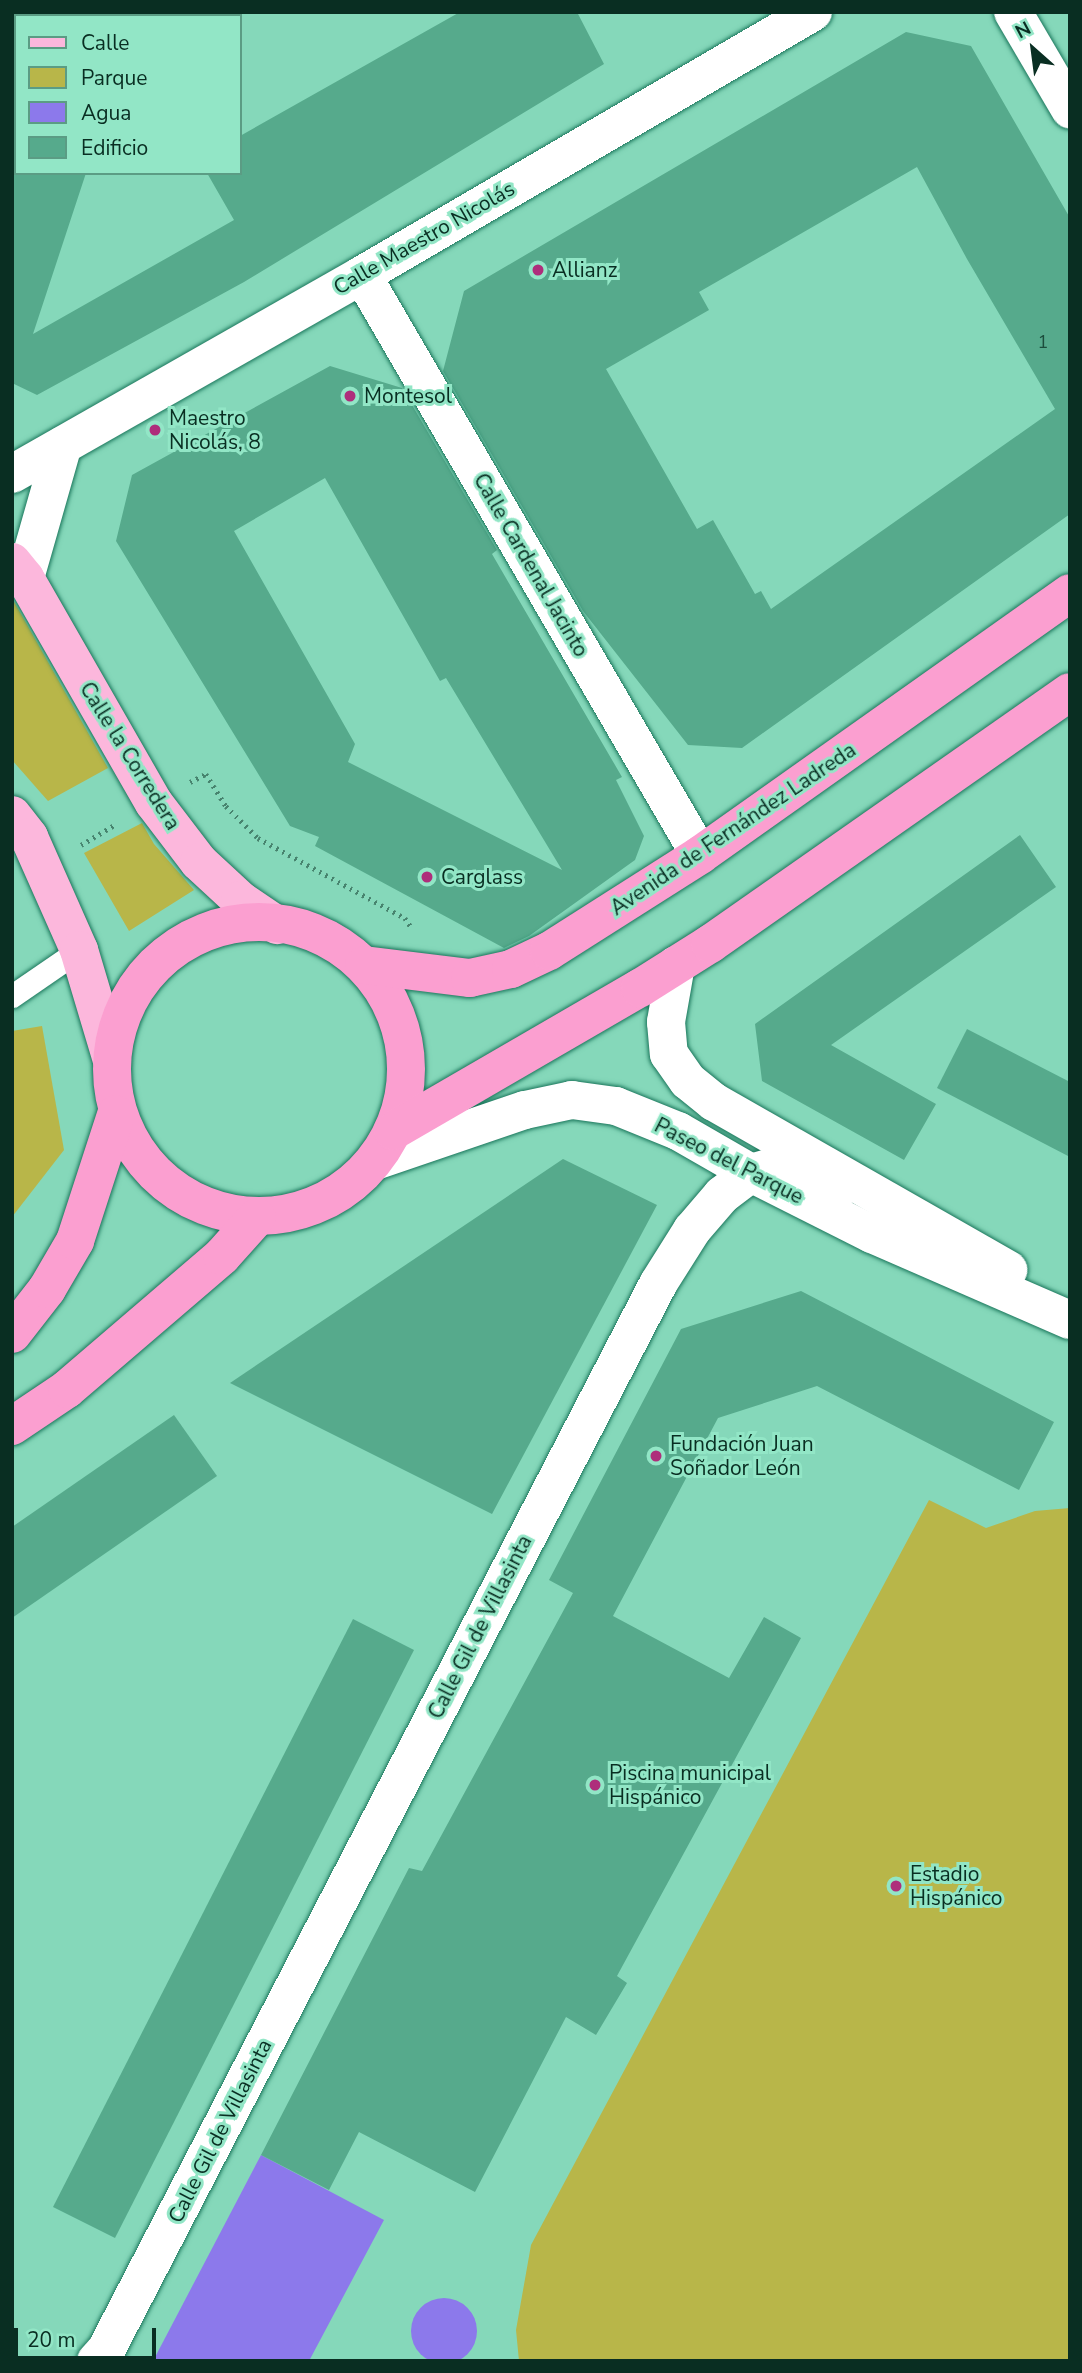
<!DOCTYPE html>
<meta charset="utf-8">
<style>
body{margin:0}
#map{position:relative;width:1082px;height:2373px;overflow:hidden;background:#85d8ba;font-family:"Nunito Sans",sans-serif}
div>[style]{position:absolute}
.green>*{inset:0;background:#b8b649}
.water>*{inset:0;background:#8c79eb}
.round{border-radius:50%}
.building>*{inset:0;background:#56aa8c}
.path>*{height:4.5px;margin-top:-2.25px;transform-origin:0;background:repeating-linear-gradient(90deg,#47836e 0 2px,transparent 0 7px)}
.roads{filter:drop-shadow(0 0 2px #1a765b) drop-shadow(0 0 2px #1a765b)}
.service>*{height:23px;margin:-11.5px;padding:0 11.5px;transform-origin:11.5px;border-radius:11.5px;background:#fff}
.minor>*{height:38px;margin:-19px;padding:0 19px;transform-origin:19px;border-radius:19px;background:#fff}
.tertiary>*{height:38px;margin:-19px;padding:0 19px;transform-origin:19px;border-radius:19px;background:#fff}
.primary>*{height:38px;margin:-19px;padding:0 19px;transform-origin:19px;border-radius:19px;background:#fcb7dc}
.trunk>*{height:38px;margin:-19px;padding:0 19px;transform-origin:19px;border-radius:19px;background:#fb9fd0}
.trunk>.ring{margin:-19px;padding:0;box-sizing:content-box;background:none;border:38px solid #fb9fd0;border-radius:50%}
.dots>*{width:19px;height:19px;translate:-50% -50%;box-sizing:border-box;border:4px solid #92e6c6;border-radius:50%}
span{translate:-50% -50%;white-space:nowrap;text-align:center;line-height:1.15;-webkit-text-stroke:6px #92e6c6;paint-order:stroke}
.number-label{font-size:18px;color:#1c4d3c}
.number-label span{-webkit-text-stroke-width:0}
.street-label{font-size:21px;color:#092e22}
.poi-label{font-size:21px;color:#092e22}
.left{translate:0 -50%;text-align:left}
.frame{position:absolute;inset:0;border:14px solid #092e22;pointer-events:none}
.legend{position:absolute;left:14px;top:14px;width:228px;height:161px;box-sizing:border-box;background:#92e6c6;border:2px solid #5b9c84;margin:0;padding:9px 12px;list-style:none;font-size:21px;color:#092e22}
.legend li{display:flex;align-items:center;gap:14px;height:35px}
.legend b{width:35px;border:2px solid #5b9c84}
.north{position:absolute;left:998px;top:14px;width:70px;height:70px;-webkit-text-stroke:5px #92e6c6;paint-order:stroke;rotate:332deg;font-size:19px;font-weight:700;line-height:28px;text-align:center;color:#092e22}
.north::after{content:'';display:block;margin:auto;width:24px;height:32px;background:#092e22;clip-path:polygon(50% 0,100% 100%,50% 72%,0 100%)}
.scale{position:absolute;left:14px;top:2328px;width:142px;height:32px;box-sizing:border-box;border:4px solid #092e22;border-top:0;padding-left:9px;font-size:21px;line-height:24px;white-space:nowrap;color:#092e22;-webkit-text-stroke:5px #92e6c6;paint-order:stroke}
</style>
<div id="map">
<div class="green">
<i style="clip-path:polygon(12px 598px,108px 768px,48px 801px,12px 760px)"></i>
<i style="clip-path:polygon(142px 823px,154px 844px,194px 890px,129px 931px,84px 853px)"></i>
<i style="clip-path:polygon(42px 1026px,64px 1150px,12px 1217px,12px 1031px)"></i>
<i style="clip-path:polygon(929px 1500px,986px 1528px,1035px 1511px,1070px 1508px,1070px 2361px,519px 2361px,516px 2330px,531px 2245px)"></i>
</div>
<div class="water">
<i style="clip-path:polygon(261px 2155px,384px 2220px,309px 2361px,153px 2361px)"></i>
<i class="round" style="left:411px;top:2298px;width:66px;height:66px"></i>
</div>
<div class="building">
<i style="clip-path:polygon(460px 12px,577px 12px,604px 64px,244px 282px,37px 395px,12px 383px,12px 173px,86px 173px,33px 334px,234px 220px,207px 173px,240px 173px,240px 136px)"></i>
<i style="clip-path:polygon(evenodd,906px 32px,971px 46px,1070px 218px,1070px 514px,742px 748px,688px 745px,583px 611px,443px 371px,464px 291px,906px 32px,917px 167px,967px 259px,1055px 409px,771px 609px,761px 591px,755px 594px,713px 520px,697px 529px,606px 369px,709px 310px,699px 292px,917px 167px)"></i>
<i style="clip-path:polygon(evenodd,330px 366px,402px 388px,497px 550px,492px 554px,622px 777px,616px 780px,644px 836px,635px 860px,529px 936px,504px 948px,315px 846px,319px 837px,290px 826px,116px 541px,132px 475px,330px 366px,325px 478px,440px 681px,446px 678px,562px 870px,348px 762px,355px 744px,234px 531px,325px 478px)"></i>
<i style="clip-path:polygon(1020px 835px,1056px 887px,831px 1045px,936px 1104px,904px 1160px,762px 1081px,755px 1024px)"></i>
<i style="clip-path:polygon(967px 1029px,1070px 1082px,1070px 1157px,937px 1088px)"></i>
<i style="clip-path:polygon(563px 1159px,657px 1205px,492px 1514px,230px 1383px)"></i>
<i style="clip-path:polygon(801px 1291px,1054px 1422px,1019px 1490px,817px 1386px,718px 1418px,613px 1616px,729px 1678px,764px 1617px,801px 1638px,617px 1976px,627px 1983px,596px 2035px,566px 2017px,475px 2192px,359px 2132px,329px 2190px,261px 2155px,409px 1868px,422px 1871px,573px 1593px,549px 1580px,681px 1329px)"></i>
<i style="clip-path:polygon(174px 1415px,217px 1476px,12px 1618px,12px 1527px)"></i>
<i style="clip-path:polygon(353px 1619px,414px 1650px,115px 2238px,53px 2207px)"></i>
</div>
<div class="path">
<i style="left:190px;top:782px;width:18px;rotate:-27deg"></i>
<i style="left:206px;top:774px;width:38px;rotate:58deg"></i>
<i style="left:226px;top:806px;width:45px;rotate:45deg"></i>
<i style="left:258px;top:838px;width:167px;rotate:28.6deg"></i>
<i style="left:405px;top:918px;width:11px;rotate:56deg"></i>
<i style="left:81px;top:845px;width:41px;rotate:-31deg"></i>
</div>
<div class="roads">
<div class="service">
<i style="left:12px;top:996px;width:81px;rotate:-34.5deg"></i>
</div>
<div class="minor">
<i style="left:1013px;top:12px;width:113px;rotate:59.6deg"></i>
<i style="left:362px;top:275px;width:671px;rotate:59.77deg"></i>
<i style="left:12px;top:474px;width:403px;rotate:-29.6deg"></i>
<i style="left:362px;top:275px;width:522px;rotate:-30.25deg"></i>
<i style="left:25px;top:578px;width:138px;rotate:-74.1deg"></i>
<i style="left:96px;top:2361px;width:15px;rotate:-48deg"></i>
<i style="left:106px;top:2350px;width:1200px;rotate:-62.62deg"></i>
<i style="left:658px;top:1284px;width:64px;rotate:-57.8deg"></i>
<i style="left:692px;top:1230px;width:46px;rotate:-49.4deg"></i>
<i style="left:722px;top:1195px;width:36px;rotate:-37deg"></i>
<i style="left:751px;top:1173px;width:26px;rotate:-16deg"></i>
<i style="left:776px;top:1166px;width:35px;rotate:10deg"></i>
<i style="left:810px;top:1172px;width:34px;rotate:28deg"></i>
</div>
<div class="tertiary">
<i style="left:676px;top:965px;width:58px;rotate:100deg"></i>
<i style="left:666px;top:1022px;width:32px;rotate:85deg"></i>
<i style="left:669px;top:1054px;width:33px;rotate:55deg"></i>
<i style="left:688px;top:1081px;width:33px;rotate:39deg"></i>
<i style="left:714px;top:1102px;width:339px;rotate:29.7deg"></i>
<i style="left:375px;top:1161px;width:158px;rotate:-18.8deg"></i>
<i style="left:525px;top:1110px;width:48px;rotate:-12deg"></i>
<i style="left:572px;top:1100px;width:44px;rotate:7.8deg"></i>
<i style="left:616px;top:1106px;width:67px;rotate:22deg"></i>
<i style="left:678px;top:1131px;width:84px;rotate:29.9deg"></i>
<i style="left:751px;top:1173px;width:136px;rotate:26.8deg"></i>
<i style="left:872px;top:1234px;width:216px;rotate:23.5deg"></i>
</div>
<div class="primary">
<i style="left:12px;top:562px;width:21px;rotate:51deg"></i>
<i style="left:25px;top:578px;width:259px;rotate:60.2deg"></i>
<i style="left:154px;top:803px;width:74px;rotate:52.7deg"></i>
<i style="left:199px;top:862px;width:56px;rotate:42.8deg"></i>
<i style="left:240px;top:900px;width:45px;rotate:34deg"></i>
<i style="left:12px;top:815px;width:28px;rotate:52deg"></i>
<i style="left:29px;top:837px;width:124px;rotate:66.1deg"></i>
<i style="left:79px;top:950px;width:116px;rotate:73.4deg"></i>
</div>
<div class="trunk">
<i class="ring" style="left:112px;top:922px;width:256px;height:256px"></i>
<i style="left:364px;top:965px;width:107px;rotate:7deg"></i>
<i style="left:470px;top:978px;width:42px;rotate:-12.4deg"></i>
<i style="left:511px;top:969px;width:42px;rotate:-25.3deg"></i>
<i style="left:549px;top:951px;width:179px;rotate:-32.4deg"></i>
<i style="left:700px;top:855px;width:453px;rotate:-35.3deg"></i>
<i style="left:393px;top:1131px;width:285px;rotate:-30.1deg"></i>
<i style="left:640px;top:988px;width:83px;rotate:-32.2deg"></i>
<i style="left:710px;top:944px;width:439px;rotate:-35deg"></i>
<i style="left:12px;top:1334px;width:57px;rotate:-52.1deg"></i>
<i style="left:47px;top:1289px;width:56px;rotate:-59.7deg"></i>
<i style="left:75px;top:1241px;width:133px;rotate:-72deg"></i>
<i style="left:12px;top:1426px;width:66px;rotate:-33.9deg"></i>
<i style="left:67px;top:1389px;width:204px;rotate:-40.6deg"></i>
<i style="left:222px;top:1256px;width:52px;rotate:-48.1deg"></i>
</div>
</div>
<div class="dots">
<i style="left:538px;top:270px;background:#ae2e7b"></i>
<i style="left:350px;top:396px;background:#ae2e7b"></i>
<i style="left:155px;top:430px;background:#ae2e7b"></i>
<i style="left:427px;top:877px;background:#ae2e7b"></i>
<i style="left:656px;top:1456px;background:#ae2e7b"></i>
<i style="left:595px;top:1785px;background:#ae2e7b"></i>
<i style="left:896px;top:1886px;background:#ae2e7b"></i>
</div>
<div class="number-label">
<span style="left:1043px;top:342px">1</span>
</div>
<div class="street-label">
<span style="left:424px;top:238px;rotate:-30deg">Calle Maestro Nicolás</span>
<span style="left:531px;top:565px;rotate:60deg">Calle Cardenal Jacinto</span>
<span style="left:130px;top:756px;rotate:58deg">Calle la Corredera</span>
<span style="left:733px;top:829px;rotate:-34deg">Avenida de Fernández Ladreda</span>
<span style="left:729px;top:1161px;rotate:27deg">Paseo del Parque</span>
<span style="left:480px;top:1627px;rotate:-63deg">Calle Gil de Villasinta</span>
<span style="left:220px;top:2131px;rotate:-63deg">Calle Gil de Villasinta</span>
</div>
<div class="poi-label">
<span class="left" style="left:552px;top:270px">Allianz</span>
<span class="left" style="left:364px;top:396px">Montesol</span>
<span class="left" style="left:169px;top:430px">Maestro<br>Nicolás, 8</span>
<span class="left" style="left:441px;top:877px">Carglass</span>
<span class="left" style="left:670px;top:1456px">Fundación Juan<br>Soñador León</span>
<span class="left" style="left:609px;top:1785px">Piscina municipal<br>Hispánico</span>
<span class="left" style="left:910px;top:1886px">Estadio<br>Hispánico</span>
</div>
<div class="frame"></div>
<ul class="legend">
<li><b style="height:9px;background:#fcb7dc"></b>Calle</li>
<li><b style="height:19px;background:#b8b649"></b>Parque</li>
<li><b style="height:19px;background:#8c79eb"></b>Agua</li>
<li><b style="height:19px;background:#56aa8c"></b>Edificio</li>
</ul>
<div class="north">N</div>
<div class="scale">20 m</div>
</div>
